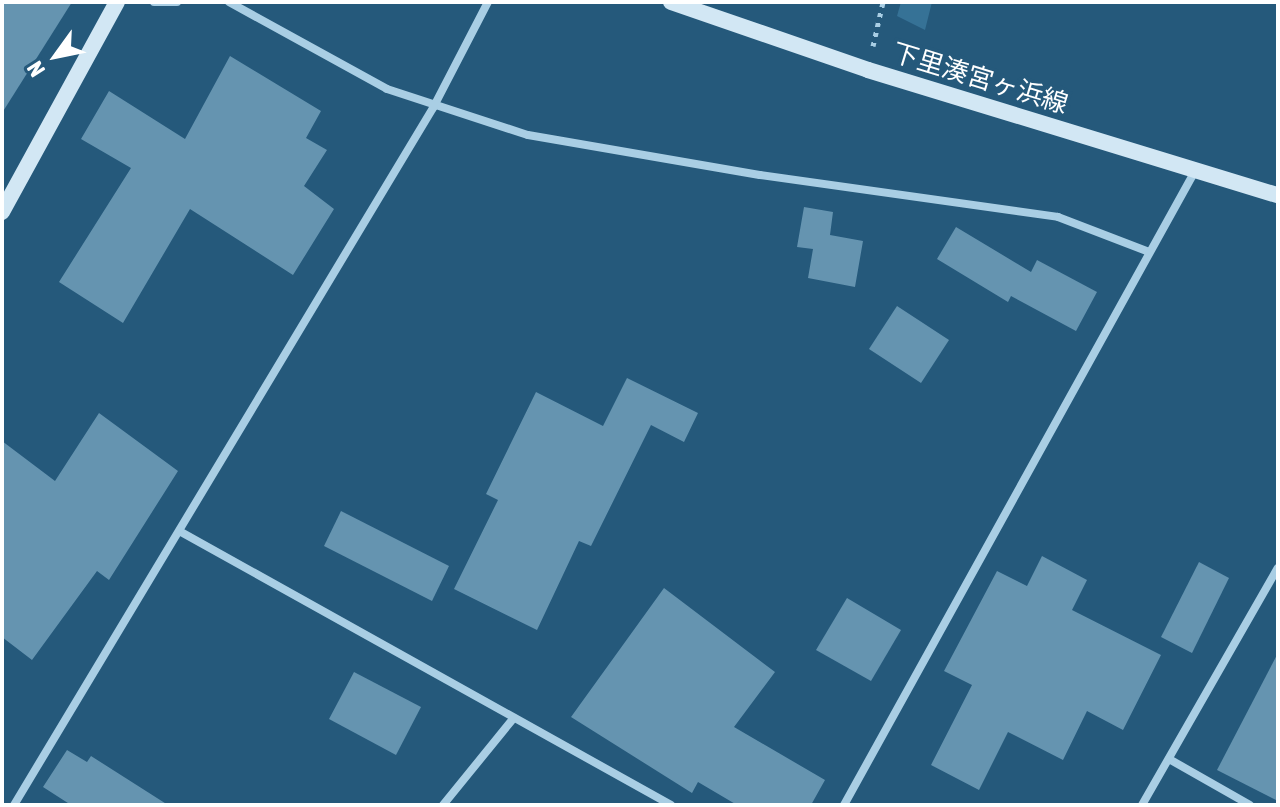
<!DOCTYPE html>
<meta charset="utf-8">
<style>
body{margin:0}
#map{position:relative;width:1280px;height:807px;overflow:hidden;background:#25597b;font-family:"Asap Condensed","Noto Sans JP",sans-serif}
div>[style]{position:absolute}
.green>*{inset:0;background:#367296}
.building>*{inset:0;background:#6594b0}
.path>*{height:5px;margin-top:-2.5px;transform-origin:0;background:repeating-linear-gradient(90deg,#a9cee4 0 4px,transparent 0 10px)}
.minor>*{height:8px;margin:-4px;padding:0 4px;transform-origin:4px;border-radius:4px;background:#a9cee4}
.secondary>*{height:16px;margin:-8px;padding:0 8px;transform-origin:8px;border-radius:8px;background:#d2e7f4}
span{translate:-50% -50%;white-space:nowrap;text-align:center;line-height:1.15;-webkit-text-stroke:7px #25597b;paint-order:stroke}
.street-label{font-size:26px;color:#fff}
.frame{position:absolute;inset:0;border:4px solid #fff;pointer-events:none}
.north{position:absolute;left:16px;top:16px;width:80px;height:80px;-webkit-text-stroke:6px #25597b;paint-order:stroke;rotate:237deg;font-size:22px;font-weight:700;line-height:32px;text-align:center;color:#fff}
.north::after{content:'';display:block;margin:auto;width:28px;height:36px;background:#fff;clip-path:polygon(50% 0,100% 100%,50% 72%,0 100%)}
</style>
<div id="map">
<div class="green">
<i style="clip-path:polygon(901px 2px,932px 2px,925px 30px,897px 16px)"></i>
</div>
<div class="building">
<i style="clip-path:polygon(2px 2px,72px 2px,2px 113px)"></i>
<i style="clip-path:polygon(230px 56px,321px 111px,306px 138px,327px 150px,304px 186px,334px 209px,293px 275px,190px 209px,123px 323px,59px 282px,131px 168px,81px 139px,109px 91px,185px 139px)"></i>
<i style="clip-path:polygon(804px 207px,833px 212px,830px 235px,863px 241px,855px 287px,808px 278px,813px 249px,797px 247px)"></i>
<i style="clip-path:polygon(956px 227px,1031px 272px,1037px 260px,1097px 292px,1076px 331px,1011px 296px,1008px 302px,937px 259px)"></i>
<i style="clip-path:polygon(897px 306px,949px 340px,921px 383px,869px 349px)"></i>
<i style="clip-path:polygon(627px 378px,698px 413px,684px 442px,651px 425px,591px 546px,579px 541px,537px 630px,454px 589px,498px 500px,486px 494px,536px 392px,603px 426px)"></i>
<i style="clip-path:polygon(99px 413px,178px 471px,109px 580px,97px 571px,32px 660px,2px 637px,2px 441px,55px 481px)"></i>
<i style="clip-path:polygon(341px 511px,449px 566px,432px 601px,324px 546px)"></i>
<i style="clip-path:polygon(1042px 556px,1087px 580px,1072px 610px,1161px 655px,1123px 730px,1087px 711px,1063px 760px,1008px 732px,979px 790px,931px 765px,972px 685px,944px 671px,997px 571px,1027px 586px)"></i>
<i style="clip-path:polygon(1199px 562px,1229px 578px,1192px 653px,1161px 637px)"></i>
<i style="clip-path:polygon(664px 588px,775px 672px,734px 727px,825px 780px,811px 805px,737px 805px,698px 782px,692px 793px,571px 717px)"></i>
<i style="clip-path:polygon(847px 598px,901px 630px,871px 681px,816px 650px)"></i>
<i style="clip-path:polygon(1278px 653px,1278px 801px,1217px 770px)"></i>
<i style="clip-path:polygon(354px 672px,421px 707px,396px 755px,329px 719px)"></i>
<i style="clip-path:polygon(67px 750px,87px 762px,91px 756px,168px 805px,71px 805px,43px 787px)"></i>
</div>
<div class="path">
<i style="left:873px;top:46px;width:45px;rotate:-77.2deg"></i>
</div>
<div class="minor">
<i style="left:154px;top:2px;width:23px"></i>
<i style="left:229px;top:2px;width:180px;rotate:28.8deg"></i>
<i style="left:387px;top:89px;width:148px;rotate:18.1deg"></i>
<i style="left:528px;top:135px;width:235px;rotate:9.8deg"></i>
<i style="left:760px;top:175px;width:301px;rotate:8deg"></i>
<i style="left:1058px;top:217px;width:97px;rotate:21deg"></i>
<i style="left:181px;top:532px;width:561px;rotate:29.12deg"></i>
<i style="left:1169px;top:759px;width:93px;rotate:29.6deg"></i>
<i style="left:14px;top:805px;width:813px;rotate:-58.99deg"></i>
<i style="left:433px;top:108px;width:119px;rotate:-62.6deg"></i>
<i style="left:443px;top:805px;width:111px;rotate:-50.9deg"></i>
<i style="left:844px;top:805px;width:725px;rotate:-61.03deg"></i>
<i style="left:1142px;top:805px;width:273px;rotate:-60.2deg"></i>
</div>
<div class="secondary">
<i style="left:671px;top:2px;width:208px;rotate:19deg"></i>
<i style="left:868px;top:70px;width:429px;rotate:17deg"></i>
<i style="left:2px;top:212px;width:239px;rotate:-61.3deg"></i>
</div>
<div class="street-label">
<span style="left:980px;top:79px;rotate:17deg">下里湊宮ヶ浜線</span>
</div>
<div class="frame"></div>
<div class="north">N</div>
</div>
